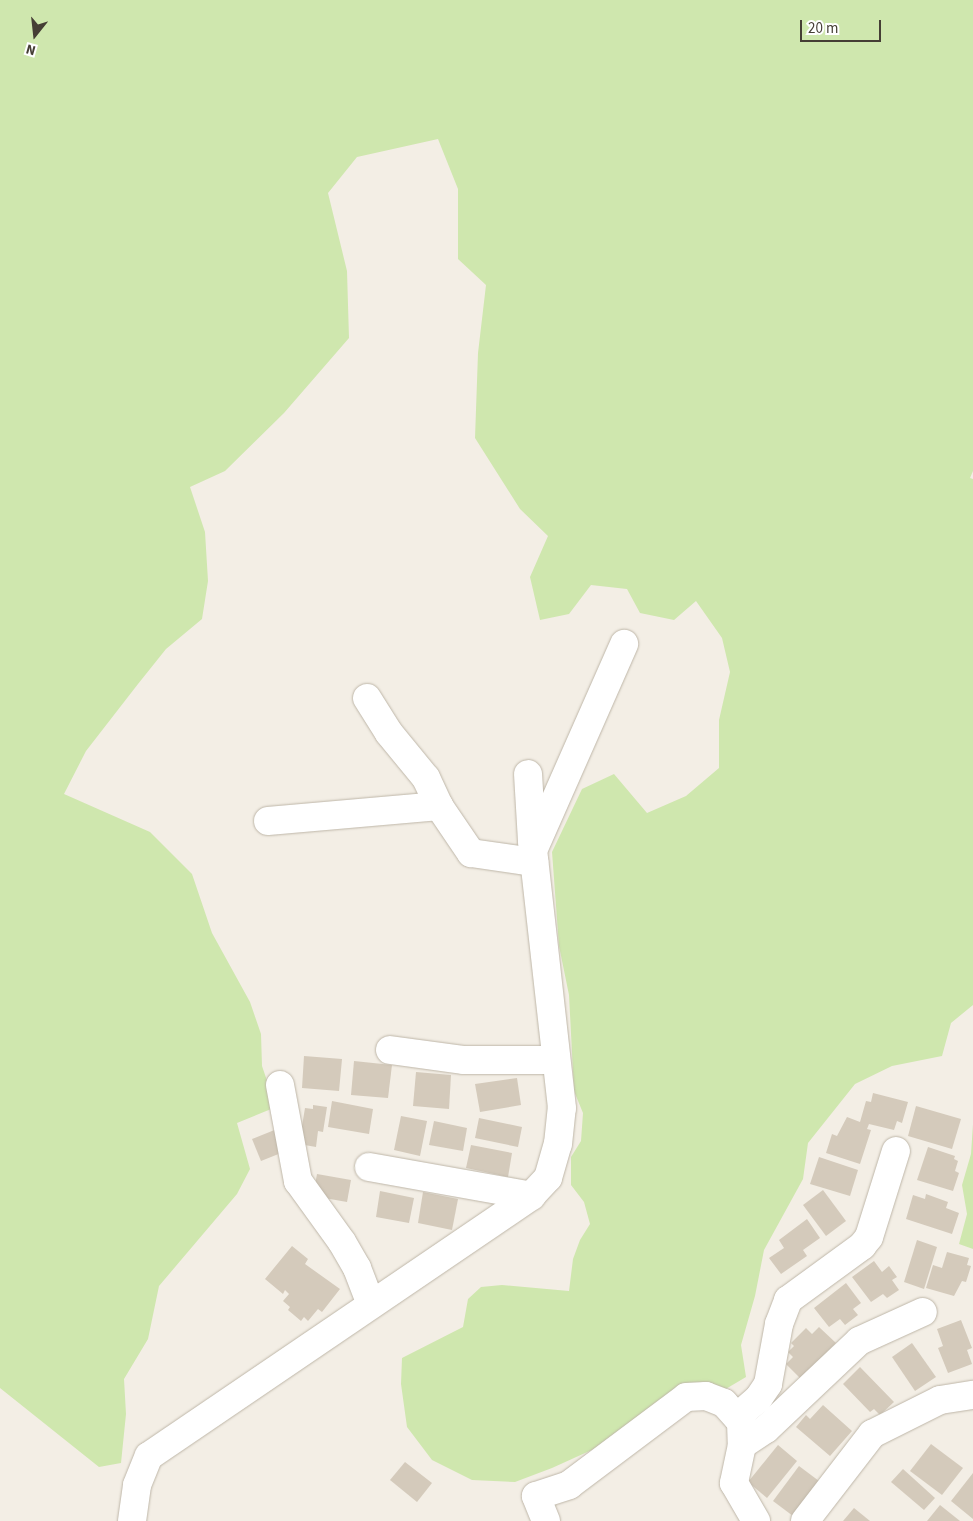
<!DOCTYPE html>
<style>
body{margin:0}
#map{position:relative;width:973px;height:1521px;overflow:hidden;background:#f3eee5;font-family:"Source Sans 3",sans-serif}
div>[style]{position:absolute}
.green>*{inset:0;background:#cfe7ae}
.building>*{inset:0;background:#d4cabb}
.roads{filter:drop-shadow(0 0 1px #beb6a8) drop-shadow(0 0 1px #beb6a8)}
.minor>*{height:28px;margin:-14px;padding:0 14px;transform-origin:14px;border-radius:14px;background:#fff}
span{translate:-50% -50%;white-space:nowrap;text-align:center;line-height:1.15;-webkit-text-stroke:5px #fff;paint-order:stroke}
.north{position:absolute;left:10px;top:10px;width:50px;height:50px;-webkit-text-stroke:4px #fff;paint-order:stroke;rotate:196deg;font-size:14px;font-weight:700;line-height:20px;text-align:center;color:#453e35}
.north::after{content:'';display:block;margin:auto;width:18px;height:22px;background:#453e35;clip-path:polygon(50% 0,100% 100%,50% 72%,0 100%)}
.scale{position:absolute;left:800px;top:20px;width:81px;height:22px;box-sizing:border-box;border:2px solid #453e35;border-top:0;padding-left:6px;font-size:15px;line-height:18px;white-space:nowrap;color:#453e35;-webkit-text-stroke:4px #fff;paint-order:stroke}
</style>
<div id="map">
<div class="green">
<i style="clip-path:polygon(0 0,973px 0,973px 471px,970px 478px,973px 479px,973px 1005px,951px 1023px,942px 1056px,892px 1066px,855px 1084px,808px 1143px,803px 1179px,764px 1250px,755px 1296px,741px 1345px,746px 1377px,724px 1390px,552px 1468px,515px 1482px,472px 1480px,432px 1460px,407px 1427px,401px 1384px,402px 1358px,463px 1327px,468px 1299px,481px 1287px,502px 1285px,569px 1291px,573px 1259px,580px 1240px,590px 1224px,584px 1202px,571px 1185px,571px 1157px,581px 1141px,583px 1113px,574px 1091px,569px 995px,559px 946px,552px 852px,582px 789px,614px 774px,647px 813px,686px 796px,719px 768px,719px 720px,730px 672px,722px 638px,696px 601px,674px 620px,640px 613px,627px 589px,591px 585px,569px 614px,540px 620px,530px 577px,548px 536px,520px 509px,475px 438px,478px 353px,486px 285px,458px 259px,458px 189px,438px 139px,357px 157px,328px 193px,347px 271px,349px 338px,284px 413px,225px 471px,190px 487px,205px 532px,208px 581px,202px 619px,166px 649px,138px 684px,86px 751px,64px 794px,150px 832px,192px 874px,212px 933px,250px 1002px,261px 1034px,262px 1066px,276px 1107px,237px 1123px,250px 1169px,237px 1194px,159px 1286px,148px 1339px,124px 1379px,126px 1414px,121px 1463px,99px 1467px,0 1388px)"></i>
<i style="clip-path:polygon(973px 1124px,973px 1249px,959px 1244px,967px 1214px,962px 1185px,971px 1154px)"></i>
</div>
<div class="building">
<i style="clip-path:polygon(304px 1056px,342px 1059px,339px 1091px,302px 1088px)"></i>
<i style="clip-path:polygon(354px 1061px,392px 1065px,388px 1098px,351px 1095px)"></i>
<i style="clip-path:polygon(416px 1072px,451px 1075px,449px 1109px,413px 1106px)"></i>
<i style="clip-path:polygon(517px 1078px,521px 1105px,480px 1112px,475px 1084px)"></i>
<i style="clip-path:polygon(873px 1093px,908px 1102px,902px 1123px,897px 1121px,894px 1130px,869px 1124px,867px 1129px,871px 1130px,860px 1164px,826px 1153px,832px 1134px,837px 1136px,847px 1117px,860px 1122px,866px 1101px,871px 1102px)"></i>
<i style="clip-path:polygon(332px 1101px,373px 1109px,369px 1134px,328px 1127px)"></i>
<i style="clip-path:polygon(313px 1105px,327px 1107px,323px 1132px,318px 1131px,316px 1147px,299px 1144px,305px 1108px,313px 1109px)"></i>
<i style="clip-path:polygon(916px 1106px,961px 1119px,952px 1149px,908px 1136px)"></i>
<i style="clip-path:polygon(401px 1116px,427px 1121px,420px 1156px,394px 1150px)"></i>
<i style="clip-path:polygon(479px 1118px,522px 1127px,518px 1147px,475px 1138px)"></i>
<i style="clip-path:polygon(434px 1121px,467px 1128px,463px 1151px,429px 1145px)"></i>
<i style="clip-path:polygon(277px 1129px,286px 1151px,261px 1161px,252px 1139px)"></i>
<i style="clip-path:polygon(471px 1145px,512px 1153px,508px 1177px,466px 1168px)"></i>
<i style="clip-path:polygon(928px 1147px,955px 1156px,954px 1159px,958px 1161px,955px 1171px,959px 1173px,953px 1191px,917px 1180px)"></i>
<i style="clip-path:polygon(819px 1157px,858px 1170px,850px 1196px,810px 1184px)"></i>
<i style="clip-path:polygon(317px 1174px,351px 1180px,347px 1202px,313px 1196px)"></i>
<i style="clip-path:polygon(823px 1190px,846px 1221px,826px 1236px,803px 1205px)"></i>
<i style="clip-path:polygon(380px 1191px,414px 1198px,409px 1223px,376px 1217px)"></i>
<i style="clip-path:polygon(423px 1192px,458px 1199px,452px 1230px,418px 1223px)"></i>
<i style="clip-path:polygon(926px 1194px,948px 1202px,946px 1208px,959px 1213px,952px 1234px,906px 1219px,913px 1195px,925px 1199px)"></i>
<i style="clip-path:polygon(807px 1219px,820px 1238px,803px 1250px,807px 1256px,781px 1274px,769px 1258px,784px 1248px,779px 1240px)"></i>
<i style="clip-path:polygon(917px 1240px,937px 1247px,924px 1289px,904px 1282px)"></i>
<i style="clip-path:polygon(292px 1246px,308px 1259px,305px 1264px,340px 1289px,322px 1312px,318px 1309px,308px 1321px,304px 1317px,301px 1321px,288px 1310px,290px 1307px,283px 1301px,289px 1294px,285px 1290px,283px 1294px,265px 1279px)"></i>
<i style="clip-path:polygon(947px 1252px,969px 1258px,967px 1265px,971px 1266px,966px 1282px,962px 1281px,954px 1296px,926px 1288px,933px 1265px,942px 1268px)"></i>
<i style="clip-path:polygon(874px 1261px,882px 1272px,889px 1266px,897px 1277px,892px 1280px,899px 1290px,887px 1298px,883px 1294px,871px 1302px,852px 1277px)"></i>
<i style="clip-path:polygon(846px 1283px,861px 1303px,853px 1309px,858px 1315px,845px 1325px,840px 1319px,829px 1327px,814px 1308px)"></i>
<i style="clip-path:polygon(961px 1320px,972px 1348px,967px 1350px,972px 1364px,948px 1373px,938px 1348px,943px 1346px,937px 1329px)"></i>
<i style="clip-path:polygon(819px 1327px,836px 1343px,800px 1378px,786px 1364px,793px 1357px,788px 1352px,794px 1346px,791px 1343px,806px 1328px,812px 1334px)"></i>
<i style="clip-path:polygon(912px 1343px,936px 1377px,915px 1391px,892px 1357px)"></i>
<i style="clip-path:polygon(860px 1367px,894px 1402px,880px 1415px,874px 1409px,870px 1412px,843px 1384px)"></i>
<i style="clip-path:polygon(823px 1405px,852px 1431px,830px 1456px,796px 1427px,806px 1415px,810px 1419px)"></i>
<i style="clip-path:polygon(931px 1444px,963px 1468px,942px 1495px,910px 1471px)"></i>
<i style="clip-path:polygon(778px 1445px,797px 1461px,767px 1498px,748px 1482px)"></i>
<i style="clip-path:polygon(405px 1462px,432px 1483px,417px 1502px,390px 1480px)"></i>
<i style="clip-path:polygon(799px 1466px,819px 1481px,793px 1516px,773px 1501px)"></i>
<i style="clip-path:polygon(903px 1469px,935px 1498px,924px 1510px,891px 1482px)"></i>
<i style="clip-path:polygon(973px 1473px,973px 1519px,951px 1501px)"></i>
<i style="clip-path:polygon(940px 1505px,960px 1521px,927px 1521px)"></i>
<i style="clip-path:polygon(854px 1508px,870px 1521px,843px 1521px)"></i>
</div>
<div class="roads">
<div class="minor">
<i style="left:367px;top:698px;width:41px;rotate:57.8deg"></i>
<i style="left:389px;top:733px;width:58px;rotate:50.6deg"></i>
<i style="left:426px;top:778px;width:31px;rotate:65deg"></i>
<i style="left:439px;top:806px;width:57px;rotate:55.8deg"></i>
<i style="left:471px;top:853px;width:64px;rotate:8.1deg"></i>
<i style="left:268px;top:821px;width:172px;rotate:-5deg"></i>
<i style="left:535px;top:846px;width:221px;rotate:-66.2deg"></i>
<i style="left:390px;top:1050px;width:75px;rotate:7.7deg"></i>
<i style="left:464px;top:1060px;width:91px"></i>
<i style="left:280px;top:1085px;width:98px;rotate:79.4deg"></i>
<i style="left:298px;top:1181px;width:75px;rotate:54.2deg"></i>
<i style="left:342px;top:1242px;width:30px;rotate:60deg"></i>
<i style="left:357px;top:1268px;width:39px;rotate:69deg"></i>
<i style="left:369px;top:1167px;width:165px;rotate:10.1deg"></i>
<i style="left:737px;top:1417px;width:28px;rotate:-41deg"></i>
<i style="left:758px;top:1399px;width:18px;rotate:-56deg"></i>
<i style="left:768px;top:1384px;width:61px;rotate:-79.6deg"></i>
<i style="left:779px;top:1324px;width:26px;rotate:-69deg"></i>
<i style="left:788px;top:1300px;width:92px;rotate:-36.1deg"></i>
<i style="left:862px;top:1246px;width:11px;rotate:-52deg"></i>
<i style="left:869px;top:1237px;width:90px;rotate:-72.6deg"></i>
<i style="left:742px;top:1445px;width:29px;rotate:-34deg"></i>
<i style="left:766px;top:1429px;width:128px;rotate:-43.4deg"></i>
<i style="left:859px;top:1341px;width:70px;rotate:-24.4deg"></i>
<i style="left:132px;top:1521px;width:36px;rotate:-82deg"></i>
<i style="left:137px;top:1485px;width:31px;rotate:-68deg"></i>
<i style="left:149px;top:1456px;width:462px;rotate:-34.2deg"></i>
<i style="left:531px;top:1196px;width:25px;rotate:-47deg"></i>
<i style="left:548px;top:1178px;width:35px;rotate:-74deg"></i>
<i style="left:558px;top:1144px;width:36px;rotate:-84deg"></i>
<i style="left:562px;top:1108px;width:269px;rotate:-96.4deg"></i>
<i style="left:532px;top:841px;width:67px;rotate:-93.4deg"></i>
<i style="left:546px;top:1521px;width:27px;rotate:-112deg"></i>
<i style="left:536px;top:1496px;width:35px;rotate:-18deg"></i>
<i style="left:569px;top:1485px;width:146px;rotate:-36.9deg"></i>
<i style="left:686px;top:1397px;width:20px;rotate:-3deg"></i>
<i style="left:706px;top:1396px;width:19px;rotate:21deg"></i>
<i style="left:724px;top:1403px;width:25px;rotate:48deg"></i>
<i style="left:741px;top:1422px;width:23px;rotate:88deg"></i>
<i style="left:742px;top:1445px;width:39px;rotate:102deg"></i>
<i style="left:734px;top:1483px;width:44px;rotate:59.9deg"></i>
<i style="left:805px;top:1521px;width:110px;rotate:-52.4deg"></i>
<i style="left:872px;top:1434px;width:76px;rotate:-26.6deg"></i>
<i style="left:940px;top:1400px;width:33px;rotate:-9deg"></i>
</div>
</div>
<div class="north">N</div>
<div class="scale">20 m</div>
</div>
